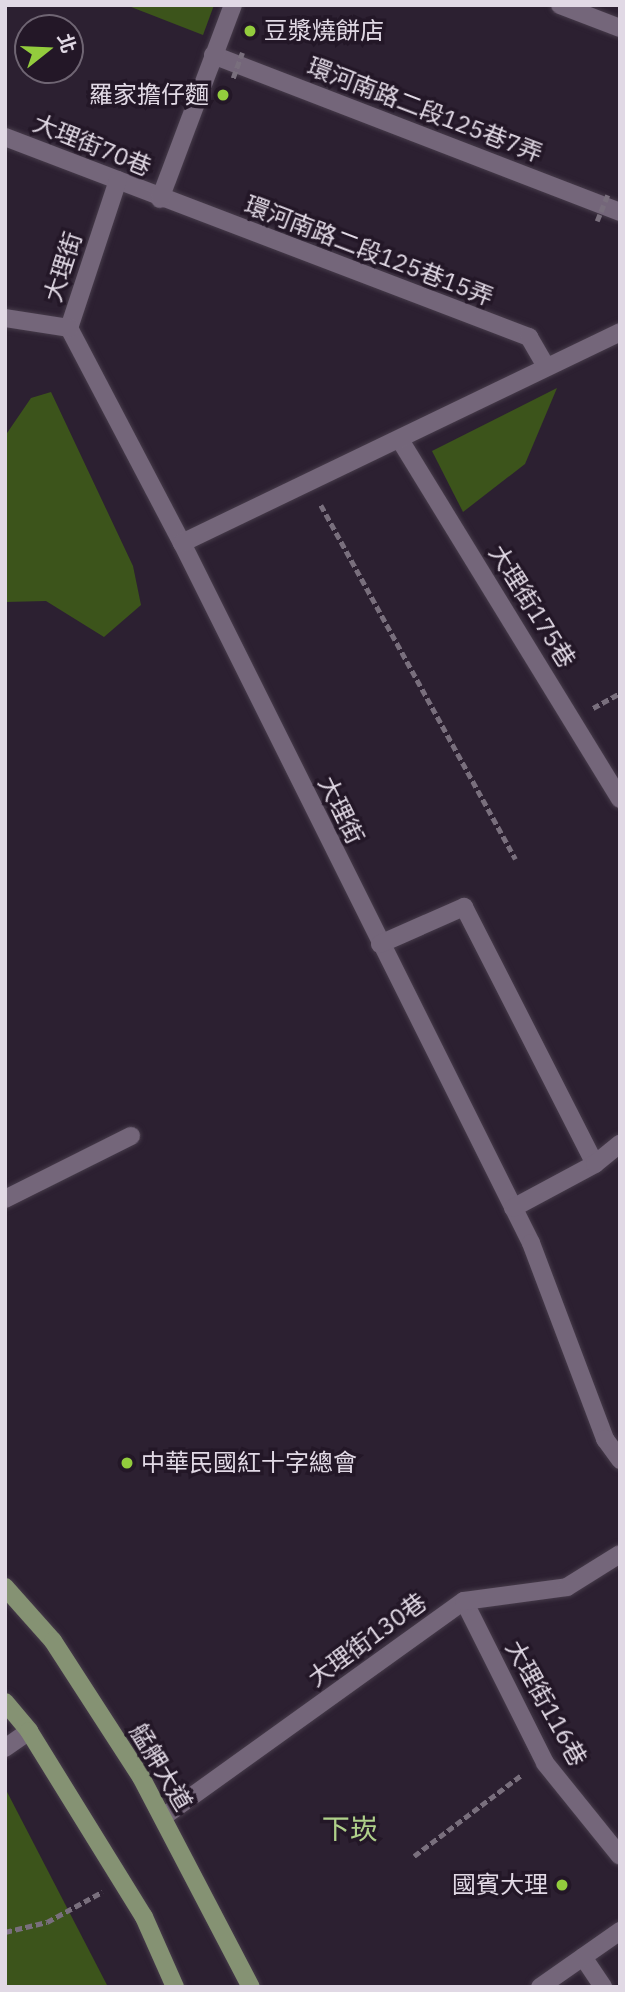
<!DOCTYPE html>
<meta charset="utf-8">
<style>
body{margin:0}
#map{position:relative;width:625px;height:1992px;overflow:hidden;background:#2c2031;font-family:"IBM Plex Sans","Noto Sans TC",sans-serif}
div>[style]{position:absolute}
.green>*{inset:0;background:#3c541b}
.path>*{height:4.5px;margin-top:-2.25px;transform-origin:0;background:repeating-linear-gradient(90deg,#796f7d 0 7px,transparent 0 10.5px)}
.roads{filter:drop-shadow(0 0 2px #463b4a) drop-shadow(0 0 2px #463b4a)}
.minor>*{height:18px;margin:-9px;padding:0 9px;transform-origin:9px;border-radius:9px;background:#74667a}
.major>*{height:18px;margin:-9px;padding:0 9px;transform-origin:9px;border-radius:9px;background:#859273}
.path-bridge>*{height:4.5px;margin-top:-2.25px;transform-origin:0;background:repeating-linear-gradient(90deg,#796f7d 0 7px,transparent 0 10.5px)}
.dots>*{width:19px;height:19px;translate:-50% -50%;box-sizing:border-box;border:4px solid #231727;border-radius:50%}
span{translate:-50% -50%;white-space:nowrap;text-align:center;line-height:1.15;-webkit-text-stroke:7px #231727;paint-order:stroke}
.poi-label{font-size:24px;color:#e1d9e5}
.left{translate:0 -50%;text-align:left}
.right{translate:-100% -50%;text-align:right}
.street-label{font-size:24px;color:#e1d9e5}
.quarter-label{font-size:28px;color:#afd08a}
.frame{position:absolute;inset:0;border:7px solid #e1d9e5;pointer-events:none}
.north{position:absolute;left:14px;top:14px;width:70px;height:70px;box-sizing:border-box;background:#231727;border:2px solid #6f6573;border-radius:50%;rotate:72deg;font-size:19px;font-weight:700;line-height:28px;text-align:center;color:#e1d9e5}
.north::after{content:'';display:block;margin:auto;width:24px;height:32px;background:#93cc3d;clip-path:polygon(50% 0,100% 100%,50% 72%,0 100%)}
</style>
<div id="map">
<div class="green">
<i style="clip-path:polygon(126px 5px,214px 5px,203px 35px)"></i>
<i style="clip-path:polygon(557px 388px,525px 464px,463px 512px,432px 451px)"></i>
<i style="clip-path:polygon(51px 392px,133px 566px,141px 605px,104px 637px,46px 601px,5px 602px,5px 436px,31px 398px)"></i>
<i style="clip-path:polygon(5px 1788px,108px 1987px,5px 1987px)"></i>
</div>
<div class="path">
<i style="left:321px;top:505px;width:404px;rotate:61.2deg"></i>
<i style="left:593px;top:708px;width:31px;rotate:-29deg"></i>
<i style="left:414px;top:1856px;width:136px;rotate:-37deg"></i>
<i style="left:5px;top:1932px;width:43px;rotate:-13.4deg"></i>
<i style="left:47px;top:1922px;width:63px;rotate:-28.6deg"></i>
</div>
<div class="roads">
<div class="minor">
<i style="left:560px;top:5px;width:64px;rotate:21deg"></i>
<i style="left:213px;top:55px;width:436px;rotate:21.1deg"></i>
<i style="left:5px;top:137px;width:561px;rotate:20.89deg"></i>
<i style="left:529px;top:337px;width:34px;rotate:60deg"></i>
<i style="left:118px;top:180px;width:156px;rotate:108.3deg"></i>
<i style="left:69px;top:328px;width:243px;rotate:62.3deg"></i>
<i style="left:182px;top:543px;width:782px;rotate:63.5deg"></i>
<i style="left:531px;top:1243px;width:210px;rotate:69.3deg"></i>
<i style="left:605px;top:1439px;width:26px;rotate:54deg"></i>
<i style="left:160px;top:199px;width:207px;rotate:-69.4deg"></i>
<i style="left:5px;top:318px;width:65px;rotate:8.9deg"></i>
<i style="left:400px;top:440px;width:421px;rotate:58.5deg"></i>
<i style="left:182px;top:543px;width:486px;rotate:-25.7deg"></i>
<i style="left:380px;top:944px;width:92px;rotate:-23.8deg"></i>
<i style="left:464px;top:907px;width:288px;rotate:63deg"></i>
<i style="left:5px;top:1199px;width:141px;rotate:-26.6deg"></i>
<i style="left:513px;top:1208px;width:93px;rotate:-28.2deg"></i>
<i style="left:595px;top:1164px;width:32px;rotate:-39deg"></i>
<i style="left:464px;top:1601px;width:181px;rotate:63.4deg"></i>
<i style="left:545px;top:1763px;width:119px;rotate:51.1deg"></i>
<i style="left:5px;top:1748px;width:29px;rotate:-35deg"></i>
<i style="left:163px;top:1817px;width:370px;rotate:-35.7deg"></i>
<i style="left:464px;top:1601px;width:104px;rotate:-7.7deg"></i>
<i style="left:567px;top:1587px;width:62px;rotate:-31.9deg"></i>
<i style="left:583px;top:1957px;width:36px;rotate:56deg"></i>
<i style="left:540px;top:1987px;width:98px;rotate:-35deg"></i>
</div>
<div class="major">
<i style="left:5px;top:1587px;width:72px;rotate:48.4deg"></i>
<i style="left:53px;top:1641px;width:162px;rotate:57.1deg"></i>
<i style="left:141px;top:1777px;width:237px;rotate:62.4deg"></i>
<i style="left:5px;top:1702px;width:38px;rotate:50deg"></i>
<i style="left:29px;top:1731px;width:219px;rotate:58.3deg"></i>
<i style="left:144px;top:1917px;width:77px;rotate:66.1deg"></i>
</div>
</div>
<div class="path-bridge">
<i style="left:233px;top:78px;width:27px;rotate:-70deg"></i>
<i style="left:597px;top:221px;width:31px;rotate:-68deg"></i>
</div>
<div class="dots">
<i style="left:250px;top:31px;background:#93cc3d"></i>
<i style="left:223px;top:95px;background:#93cc3d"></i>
<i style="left:127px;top:1463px;background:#93cc3d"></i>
<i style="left:562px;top:1885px;background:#93cc3d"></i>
</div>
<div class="poi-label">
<span class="left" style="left:264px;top:31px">豆漿燒餅店</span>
<span class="right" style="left:209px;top:95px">羅家擔仔麵</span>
<span class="left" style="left:141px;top:1463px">中華民國紅十字總會</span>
<span class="right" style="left:548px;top:1885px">國賓大理</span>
</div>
<div class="street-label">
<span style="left:425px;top:110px;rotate:21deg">環河南路二段125巷7弄</span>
<span style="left:92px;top:145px;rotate:22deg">大理街70巷</span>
<span style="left:369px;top:251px;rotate:21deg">環河南路二段125巷15弄</span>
<span style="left:63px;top:267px;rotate:-72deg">大理街</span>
<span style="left:532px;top:606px;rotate:58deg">大理街175巷</span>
<span style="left:341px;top:810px;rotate:64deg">大理街</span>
<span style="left:367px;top:1640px;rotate:-36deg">大理街130巷</span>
<span style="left:546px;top:1703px;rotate:61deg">大理街116巷</span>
<span style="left:161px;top:1767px;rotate:59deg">艋舺大道</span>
</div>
<div class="quarter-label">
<span style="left:350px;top:1829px">下崁</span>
</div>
<div class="frame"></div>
<div class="north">北</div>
</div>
